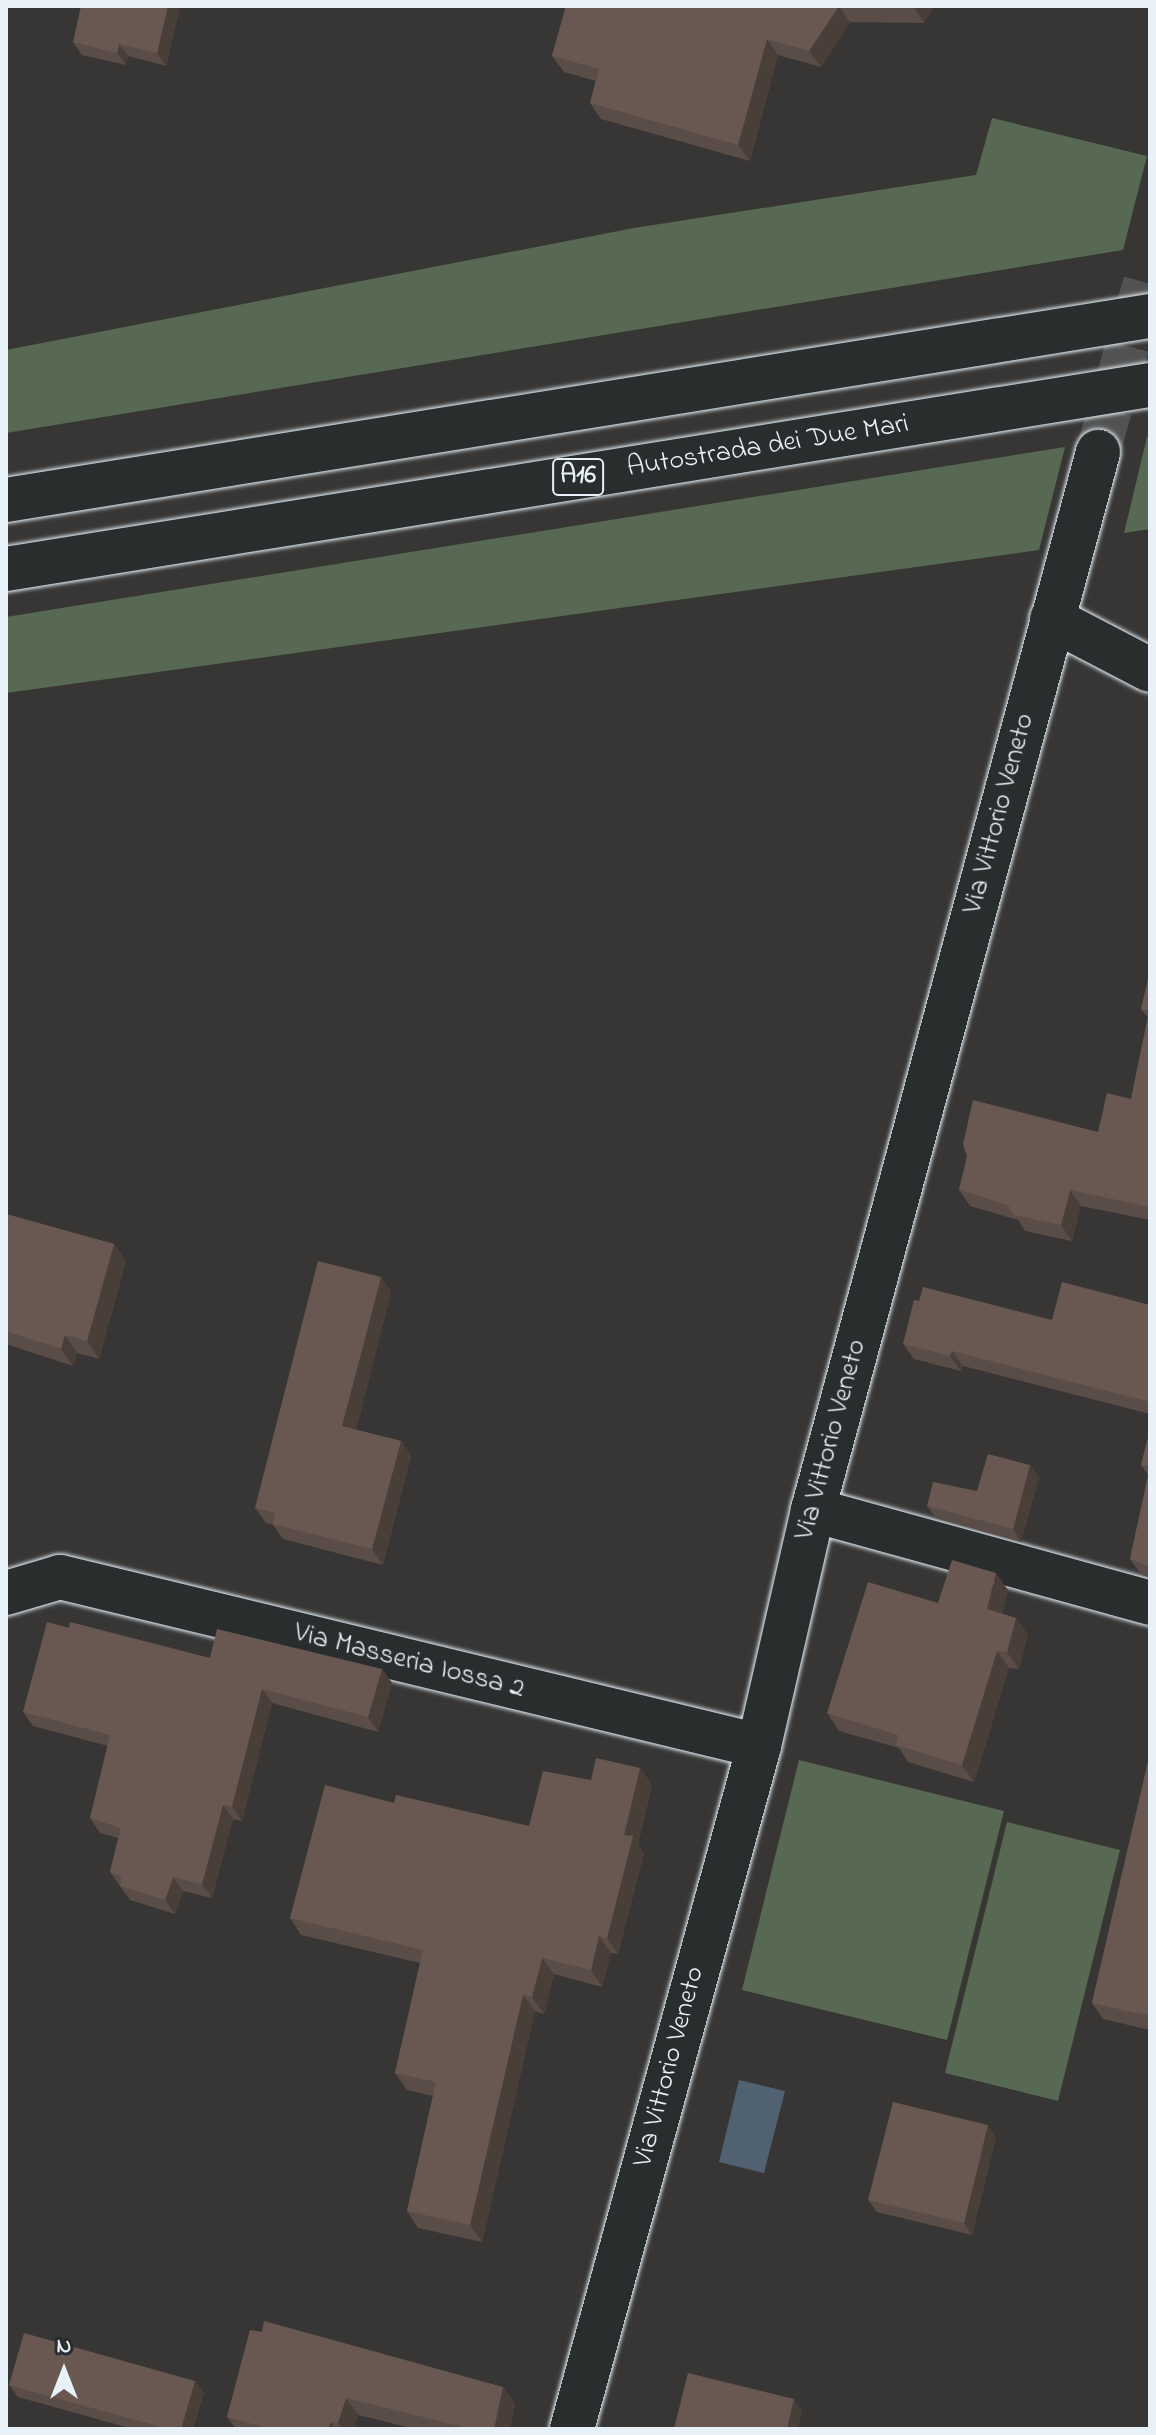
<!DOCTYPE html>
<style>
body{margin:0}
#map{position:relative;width:1156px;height:2435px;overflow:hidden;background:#373635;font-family:"Indie Flower",sans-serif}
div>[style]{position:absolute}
.green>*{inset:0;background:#586953}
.water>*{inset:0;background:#506272}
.minor-tunnel>*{height:44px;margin-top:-22px;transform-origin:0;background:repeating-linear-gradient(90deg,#525252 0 44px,transparent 0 66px)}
.roads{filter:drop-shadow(0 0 2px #e8f1f8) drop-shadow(0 0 2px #e8f1f8)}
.minor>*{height:44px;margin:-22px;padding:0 22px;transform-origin:22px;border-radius:22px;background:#2a2d2e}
.highway>*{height:44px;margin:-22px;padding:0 22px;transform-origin:22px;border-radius:22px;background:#2a2d2e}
.wall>*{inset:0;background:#5a4c46}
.shaded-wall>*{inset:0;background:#4a3e39}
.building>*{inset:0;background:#695851}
span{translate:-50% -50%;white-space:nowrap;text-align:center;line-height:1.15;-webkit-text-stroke:6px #2a2d2e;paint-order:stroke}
.shield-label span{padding:2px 6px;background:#2a2d2e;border:2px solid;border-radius:6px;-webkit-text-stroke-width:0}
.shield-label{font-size:26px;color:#e8f1f8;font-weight:700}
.street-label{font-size:28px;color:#e8f1f8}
.frame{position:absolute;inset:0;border:8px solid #e8f1f8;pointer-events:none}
.north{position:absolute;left:24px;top:2331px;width:80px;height:80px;-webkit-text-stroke:6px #2a2d2e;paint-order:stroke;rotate:0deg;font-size:22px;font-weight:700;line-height:32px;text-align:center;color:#e8f1f8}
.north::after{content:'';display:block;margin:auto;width:28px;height:36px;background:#e8f1f8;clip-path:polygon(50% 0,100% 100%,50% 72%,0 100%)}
</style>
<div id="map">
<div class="green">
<i style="clip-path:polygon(992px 118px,1147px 156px,1123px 250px,6px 433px,6px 350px,634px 228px,976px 175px)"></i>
<i style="clip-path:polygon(1150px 436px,1150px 529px,1124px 533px,1147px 437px)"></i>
<i style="clip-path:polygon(1065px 447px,1039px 550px,6px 693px,6px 617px)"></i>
<i style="clip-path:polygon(799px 1760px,1004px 1811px,947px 2040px,742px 1990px)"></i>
<i style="clip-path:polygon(1007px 1822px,1120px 1850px,1058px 2101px,945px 2073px)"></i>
</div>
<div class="water">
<i style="clip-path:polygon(739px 2080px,785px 2091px,764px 2173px,719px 2162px)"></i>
</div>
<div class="minor-tunnel">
<i style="left:1098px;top:452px;width:194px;rotate:-74.5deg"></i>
</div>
<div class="roads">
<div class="minor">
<i style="left:1052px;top:619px;width:110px;rotate:27.5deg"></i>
<i style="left:813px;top:1510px;width:350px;rotate:15.4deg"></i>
<i style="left:6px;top:1593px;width:56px;rotate:-16.5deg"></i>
<i style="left:60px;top:1577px;width:719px;rotate:13.59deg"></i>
<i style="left:572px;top:2429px;width:708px;rotate:-74.69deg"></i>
<i style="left:759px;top:1746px;width:242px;rotate:-77.1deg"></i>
<i style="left:813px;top:1510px;width:1096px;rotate:-74.92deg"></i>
</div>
<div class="highway">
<i style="left:6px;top:500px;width:1159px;rotate:-9.14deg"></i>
<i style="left:6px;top:569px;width:1159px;rotate:-9.14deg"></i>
</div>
</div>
<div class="wall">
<i style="clip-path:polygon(180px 6px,166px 66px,128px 56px,126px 65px,82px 55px,73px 42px)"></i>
<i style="clip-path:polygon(566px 6px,934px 6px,924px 23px,850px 22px,821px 67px,778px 55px,750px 161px,601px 119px,590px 103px,596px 81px,564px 72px,552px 56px)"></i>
<i style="clip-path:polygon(1150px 971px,1150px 1220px,1081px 1206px,1072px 1241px,1025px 1231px,1018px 1220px,970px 1206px,959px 1190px,1098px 1132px,1131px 1099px,1148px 1018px,1141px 1009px)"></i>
<i style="clip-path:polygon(6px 1214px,114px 1244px,126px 1261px,99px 1359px,77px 1353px,73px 1366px,6px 1344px)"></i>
<i style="clip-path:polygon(381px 1277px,391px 1292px,356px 1430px,401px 1441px,411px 1456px,383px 1565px,283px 1539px,273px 1525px,266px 1523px,255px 1508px)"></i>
<i style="clip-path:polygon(1150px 1305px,1150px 1414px,963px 1366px,961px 1371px,914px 1359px,903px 1344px)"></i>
<i style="clip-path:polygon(1150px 1430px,1150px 1578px,1141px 1574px,1130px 1559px,1148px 1475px,1141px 1465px)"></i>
<i style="clip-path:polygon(1030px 1465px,1039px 1477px,1021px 1542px,936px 1518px,927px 1506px,977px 1491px)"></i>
<i style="clip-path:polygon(1008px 1590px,1002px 1614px,1016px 1618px,1028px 1635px,1019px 1669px,1009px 1668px,974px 1782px,908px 1762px,899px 1748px,839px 1731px,827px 1713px,938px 1603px)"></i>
<i style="clip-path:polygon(69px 1628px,210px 1658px,382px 1669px,392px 1683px,378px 1732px,272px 1703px,242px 1821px,233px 1819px,212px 1898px,183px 1891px,175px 1914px,130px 1900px,110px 1872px,118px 1838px,100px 1833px,90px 1818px,108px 1746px,33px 1726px,23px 1712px)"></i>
<i style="clip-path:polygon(1150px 1753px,1150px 2030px,1103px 2019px,1092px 2003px)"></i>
<i style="clip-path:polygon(640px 1768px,652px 1785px,638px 1844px,644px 1853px,618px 1954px,611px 1953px,602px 1987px,554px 1974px,544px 2014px,535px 2011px,482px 2242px,418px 2228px,407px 2211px,433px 2096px,407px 2090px,395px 2073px,420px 1963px,301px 1935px,290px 1918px,394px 1803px,529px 1826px,591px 1780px)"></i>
<i style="clip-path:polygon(996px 2137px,972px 2235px,877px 2212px,868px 2200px)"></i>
<i style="clip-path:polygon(250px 2330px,503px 2387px,515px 2404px,510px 2429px,415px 2429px,358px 2415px,354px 2429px,236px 2429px,227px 2417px)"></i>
<i style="clip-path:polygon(195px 2381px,204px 2393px,193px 2429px,133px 2429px,18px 2397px,9px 2385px)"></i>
</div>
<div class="shaded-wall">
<i style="clip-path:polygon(168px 6px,180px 6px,166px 66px,157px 53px)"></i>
<i style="clip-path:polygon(839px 6px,850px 22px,821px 67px,809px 51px)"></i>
<i style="clip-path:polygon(913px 6px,934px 6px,924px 23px)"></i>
<i style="clip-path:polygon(767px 39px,778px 55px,750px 161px,738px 145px)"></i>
<i style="clip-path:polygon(119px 44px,128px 56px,126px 65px,117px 53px)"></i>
<i style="clip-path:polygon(1070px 1190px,1081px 1206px,1072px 1241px,1061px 1225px)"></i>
<i style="clip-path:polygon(114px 1244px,126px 1261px,99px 1359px,87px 1341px)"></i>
<i style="clip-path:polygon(381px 1277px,391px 1292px,353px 1442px,342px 1426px)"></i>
<i style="clip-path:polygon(65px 1335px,77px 1353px,73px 1366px,61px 1349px)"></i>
<i style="clip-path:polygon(952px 1351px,963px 1366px,961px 1371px,950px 1356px)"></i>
<i style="clip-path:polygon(401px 1441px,411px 1456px,383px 1565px,372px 1549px)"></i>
<i style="clip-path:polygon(1030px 1465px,1039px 1477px,1021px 1542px,1013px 1529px)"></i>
<i style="clip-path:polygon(996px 1573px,1008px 1590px,999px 1626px,987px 1609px)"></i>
<i style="clip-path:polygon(1016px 1618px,1028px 1635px,1019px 1669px,1007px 1652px)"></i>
<i style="clip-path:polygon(997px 1651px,1009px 1668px,974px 1782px,962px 1765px)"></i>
<i style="clip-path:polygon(382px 1669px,392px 1683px,378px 1732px,368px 1717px)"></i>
<i style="clip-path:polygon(262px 1689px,272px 1703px,242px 1821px,232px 1806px)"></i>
<i style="clip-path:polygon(640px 1768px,652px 1785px,638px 1844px,644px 1853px,618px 1954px,607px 1938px,624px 1835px)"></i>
<i style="clip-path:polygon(223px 1805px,233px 1819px,212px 1898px,202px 1884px)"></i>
<i style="clip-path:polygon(173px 1877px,183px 1891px,175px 1914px,165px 1900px)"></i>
<i style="clip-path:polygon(599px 1936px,611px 1953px,602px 1987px,591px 1970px)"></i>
<i style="clip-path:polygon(542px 1958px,554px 1974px,544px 2014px,532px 1997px)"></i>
<i style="clip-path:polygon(523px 1995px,535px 2011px,482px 2242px,470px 2225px)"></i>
<i style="clip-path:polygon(988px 2125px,996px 2137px,972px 2235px,964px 2223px)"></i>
<i style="clip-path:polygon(195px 2381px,204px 2393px,193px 2429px,181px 2429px)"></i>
<i style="clip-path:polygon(503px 2387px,515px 2404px,510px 2429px,494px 2429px)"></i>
<i style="clip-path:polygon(346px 2398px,358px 2415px,354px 2429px,342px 2429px,338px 2423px)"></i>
<i style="clip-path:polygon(794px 2399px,802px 2411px,798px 2429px,787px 2429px)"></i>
<i style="clip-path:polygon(331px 2422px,336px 2429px,328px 2429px)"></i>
</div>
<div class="building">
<i style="clip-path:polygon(81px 6px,168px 6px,157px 53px,119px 44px,117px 53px,73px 42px)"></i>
<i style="clip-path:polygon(566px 6px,913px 6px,839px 6px,809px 51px,767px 39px,738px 145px,590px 103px,599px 69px,552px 56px)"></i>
<i style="clip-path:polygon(1150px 971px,1150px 1207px,1070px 1190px,1061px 1225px,1014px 1215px,1008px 1205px,959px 1190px,967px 1156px,963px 1144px,973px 1100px,1098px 1132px,1107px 1093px,1131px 1099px,1149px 1011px,1141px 1009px)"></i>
<i style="clip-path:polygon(6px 1214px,114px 1244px,87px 1341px,65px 1335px,61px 1349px,6px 1331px)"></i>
<i style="clip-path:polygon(318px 1261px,381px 1277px,342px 1426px,401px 1441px,372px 1549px,273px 1524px,275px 1513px,255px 1508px)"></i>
<i style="clip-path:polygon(1062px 1282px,1150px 1305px,1150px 1402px,952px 1351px,950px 1356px,903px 1344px,914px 1300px,919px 1301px,923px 1287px,1052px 1320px)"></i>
<i style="clip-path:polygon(1150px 1430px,1150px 1567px,1130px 1559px,1150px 1467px,1141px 1465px)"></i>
<i style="clip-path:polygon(988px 1454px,1030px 1465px,1013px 1529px,927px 1506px,933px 1482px,977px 1491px)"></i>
<i style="clip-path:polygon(952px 1560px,996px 1573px,987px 1609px,1016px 1618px,1007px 1652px,997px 1651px,962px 1765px,896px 1745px,898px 1735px,827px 1713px,868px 1582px,938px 1603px)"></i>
<i style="clip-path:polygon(47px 1622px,69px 1628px,70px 1622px,210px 1658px,217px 1629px,382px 1669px,368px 1717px,262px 1689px,232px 1806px,223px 1805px,202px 1884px,173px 1877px,165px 1900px,120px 1886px,121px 1876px,110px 1872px,121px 1828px,90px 1818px,110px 1735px,23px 1712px)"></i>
<i style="clip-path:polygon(1150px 1753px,1150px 2016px,1092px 2003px)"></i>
<i style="clip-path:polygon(596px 1758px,640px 1768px,624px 1835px,633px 1836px,607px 1938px,599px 1936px,591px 1970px,542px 1958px,532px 1997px,523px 1995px,470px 2225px,407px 2211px,436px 2082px,395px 2073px,423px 1950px,290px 1918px,325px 1785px,394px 1803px,396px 1795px,529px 1826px,543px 1771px,591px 1780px)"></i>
<i style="clip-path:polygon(893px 2102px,988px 2125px,964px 2223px,868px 2200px)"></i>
<i style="clip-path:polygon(264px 2321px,503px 2387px,494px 2429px,471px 2429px,346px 2398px,338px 2423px,331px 2422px,328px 2429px,270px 2429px,227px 2417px,250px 2330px,262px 2332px)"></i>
<i style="clip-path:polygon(24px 2333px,195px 2381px,181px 2429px,168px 2429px,9px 2385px)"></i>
<i style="clip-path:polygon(688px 2373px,794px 2399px,787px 2429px,674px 2429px)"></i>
</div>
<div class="shield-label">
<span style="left:578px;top:477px">A16</span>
</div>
<div class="street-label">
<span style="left:768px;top:447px;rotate:-9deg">Autostrada dei Due Mari</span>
<span style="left:1000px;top:814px;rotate:-75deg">Via Vittorio Veneto</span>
<span style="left:832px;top:1440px;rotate:-75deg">Via Vittorio Veneto</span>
<span style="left:409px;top:1662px;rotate:14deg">Via Masseria Iossa 2</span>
<span style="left:670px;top:2067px;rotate:-75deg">Via Vittorio Veneto</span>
</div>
<div class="frame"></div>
<div class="north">N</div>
</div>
